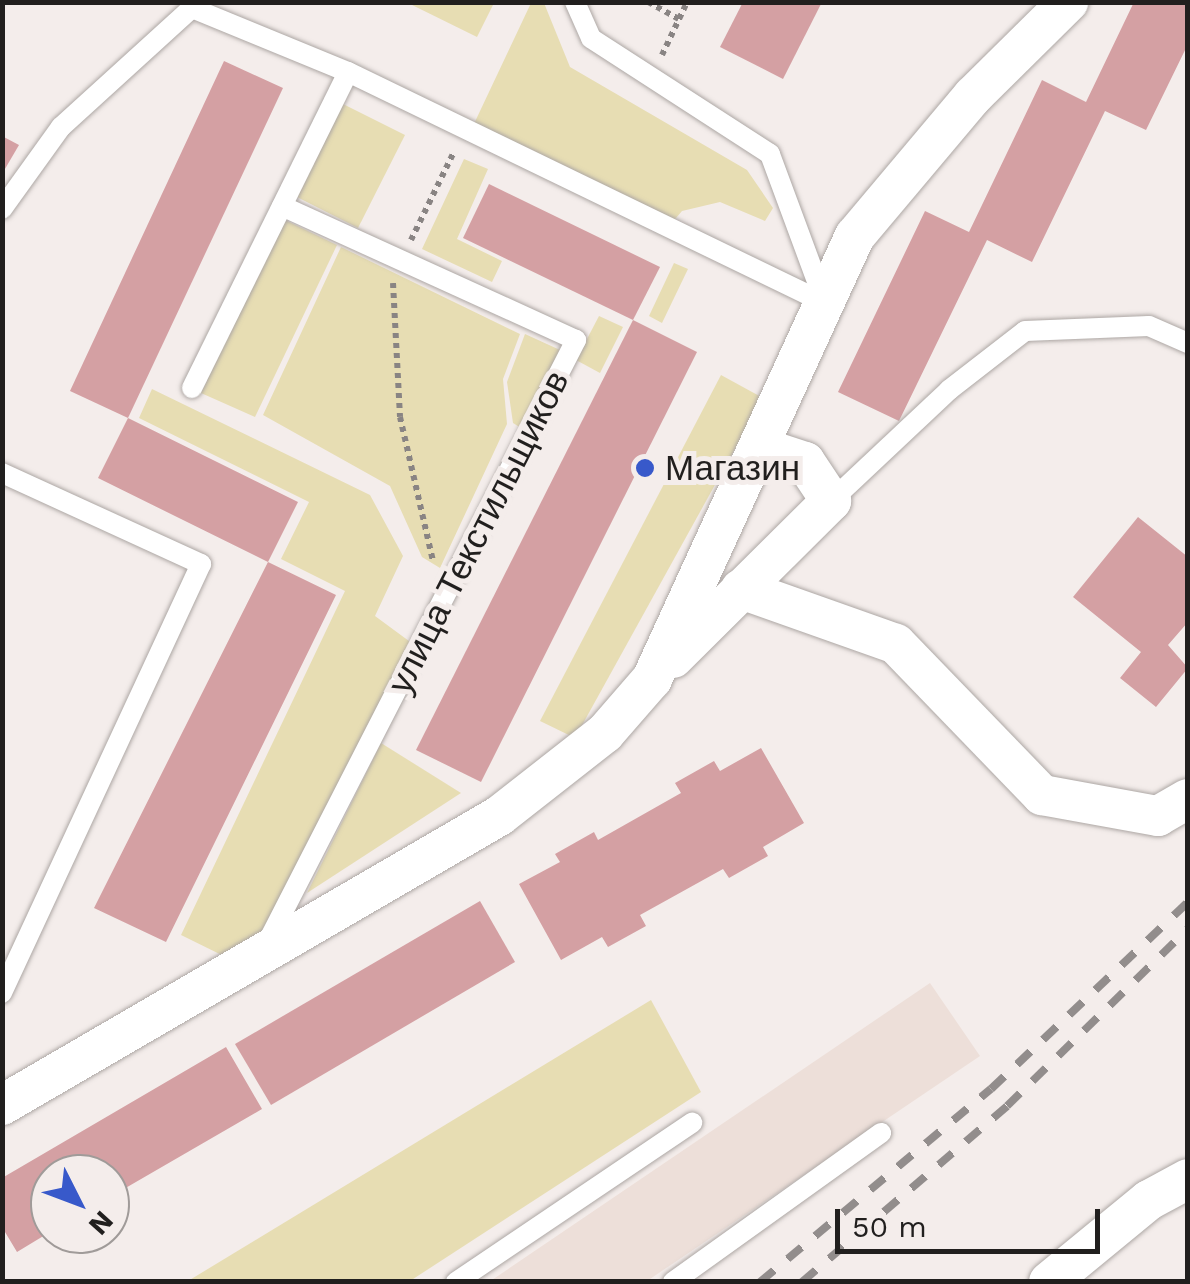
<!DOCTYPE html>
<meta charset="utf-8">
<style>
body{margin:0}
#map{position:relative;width:1190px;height:1284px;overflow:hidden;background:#f4edeb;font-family:"Work Sans",sans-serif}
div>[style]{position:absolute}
.built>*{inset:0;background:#eddfd9}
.green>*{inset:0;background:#e7ddb3}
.building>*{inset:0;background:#d4a0a3}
.path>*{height:6px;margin-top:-3px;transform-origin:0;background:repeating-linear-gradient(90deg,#898483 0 5px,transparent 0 10px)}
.roads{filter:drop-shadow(0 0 2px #ada7a4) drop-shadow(0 0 2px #ada7a4)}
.service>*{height:20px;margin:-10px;padding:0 10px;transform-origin:10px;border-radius:10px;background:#fff}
.minor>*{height:40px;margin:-20px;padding:0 20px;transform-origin:20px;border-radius:20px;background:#fff}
.rail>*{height:8px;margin-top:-4px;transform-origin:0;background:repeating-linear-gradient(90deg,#928d8c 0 18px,transparent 0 36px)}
.dots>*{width:28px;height:28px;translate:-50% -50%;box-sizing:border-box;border:5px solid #f4edeb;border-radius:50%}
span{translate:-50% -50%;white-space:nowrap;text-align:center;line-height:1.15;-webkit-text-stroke:10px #f4edeb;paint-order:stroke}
.poi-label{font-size:35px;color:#211f1e}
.left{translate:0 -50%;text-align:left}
.street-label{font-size:35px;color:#211f1e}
.frame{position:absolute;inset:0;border:5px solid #211f1e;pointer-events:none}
.north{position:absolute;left:30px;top:1154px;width:100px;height:100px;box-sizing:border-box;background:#f4edeb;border:2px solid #a09b99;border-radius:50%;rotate:132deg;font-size:28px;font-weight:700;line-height:40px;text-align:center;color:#211f1e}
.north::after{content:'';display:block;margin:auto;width:35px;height:45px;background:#3859ca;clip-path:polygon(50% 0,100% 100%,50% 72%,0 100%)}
.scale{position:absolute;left:835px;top:1209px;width:265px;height:45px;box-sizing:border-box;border:5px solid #211f1e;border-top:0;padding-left:12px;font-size:30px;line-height:35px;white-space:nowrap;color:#211f1e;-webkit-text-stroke:8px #f4edeb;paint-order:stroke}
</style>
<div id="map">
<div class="built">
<i style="clip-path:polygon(930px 983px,980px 1056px,647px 1281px,489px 1282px)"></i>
</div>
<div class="green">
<i style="clip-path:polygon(408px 3px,494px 3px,477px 37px)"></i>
<i style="clip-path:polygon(531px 3px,544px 3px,570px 67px,747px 170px,773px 208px,765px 221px,720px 202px,682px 211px,670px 225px,472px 128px)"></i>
<i style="clip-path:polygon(343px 104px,405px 135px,358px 228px,297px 197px)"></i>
<i style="clip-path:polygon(464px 159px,488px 169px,457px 239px,502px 261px,492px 282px,422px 249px)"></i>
<i style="clip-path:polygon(283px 219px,337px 245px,255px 417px,201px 393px)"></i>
<i style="clip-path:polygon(341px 247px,520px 334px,503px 379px,507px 424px,440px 568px,422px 557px,390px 486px,263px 415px)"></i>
<i style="clip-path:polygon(674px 263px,688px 269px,662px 323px,649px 316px)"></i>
<i style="clip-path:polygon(599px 316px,623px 327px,600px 373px,576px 360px)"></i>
<i style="clip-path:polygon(525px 334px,560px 350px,521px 428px,513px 423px,507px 382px)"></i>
<i style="clip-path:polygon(721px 375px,763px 398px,575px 738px,540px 721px)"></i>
<i style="clip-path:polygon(152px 389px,370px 495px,403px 556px,375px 616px,413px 644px,246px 967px,181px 935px,345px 591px,281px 559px,309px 502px,139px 418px)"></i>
<i style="clip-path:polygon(381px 743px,461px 793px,307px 893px)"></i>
<i style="clip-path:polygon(651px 1000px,701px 1092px,410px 1281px,188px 1281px)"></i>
</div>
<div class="building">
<i style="clip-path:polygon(743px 2px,822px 2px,783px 79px,720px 47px)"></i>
<i style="clip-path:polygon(1134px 2px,1188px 2px,1188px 44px,1146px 130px,1105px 111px,1032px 262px,987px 240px,899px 421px,838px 392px,925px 211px,969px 232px,1042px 80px,1086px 102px)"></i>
<i style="clip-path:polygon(224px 61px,283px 88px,128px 418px,70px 391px)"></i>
<i style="clip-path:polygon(2px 136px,19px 145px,2px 174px)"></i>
<i style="clip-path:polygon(489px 184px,660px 267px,633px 320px,463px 238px)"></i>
<i style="clip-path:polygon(633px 320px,697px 352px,481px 782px,416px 750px)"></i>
<i style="clip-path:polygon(128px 418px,298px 502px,268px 562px,336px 595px,166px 942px,94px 908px,268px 562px,98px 478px)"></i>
<i style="clip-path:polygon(1138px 517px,1188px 557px,1188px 622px,1168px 645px,1188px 668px,1156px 707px,1120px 678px,1141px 652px,1073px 597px)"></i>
<i style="clip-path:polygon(761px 748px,804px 823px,763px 847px,768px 856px,729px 878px,723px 869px,640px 915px,646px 926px,608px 947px,602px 937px,561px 960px,519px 884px,560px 862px,555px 854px,594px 832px,598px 840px,681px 793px,675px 783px,714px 761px,720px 771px)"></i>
<i style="clip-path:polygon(480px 901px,515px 962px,271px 1105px,235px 1044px)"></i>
<i style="clip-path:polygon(226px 1047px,262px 1109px,110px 1197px,110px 1174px,50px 1174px,50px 1232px,17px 1252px,2px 1227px,2px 1178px)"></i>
</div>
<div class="path">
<i style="left:648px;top:2px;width:35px;rotate:29deg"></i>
<i style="left:662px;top:55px;width:59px;rotate:-64.7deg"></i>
<i style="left:411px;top:240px;width:98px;rotate:-64deg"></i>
<i style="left:393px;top:283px;width:134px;rotate:87deg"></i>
<i style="left:400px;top:417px;width:148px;rotate:77.1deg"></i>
</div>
<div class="roads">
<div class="service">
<i style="left:2px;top:209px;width:101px;rotate:-54.3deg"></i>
<i style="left:61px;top:127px;width:177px;rotate:-42.3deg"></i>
<i style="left:192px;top:8px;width:169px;rotate:22.3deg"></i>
<i style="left:348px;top:72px;width:530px;rotate:25.84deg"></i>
<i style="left:825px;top:303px;width:159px;rotate:-110.3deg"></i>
<i style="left:770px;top:154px;width:213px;rotate:-147.1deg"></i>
<i style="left:591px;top:38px;width:39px;rotate:-114deg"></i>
<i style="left:192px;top:388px;width:352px;rotate:-63.7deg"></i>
<i style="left:2px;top:473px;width:219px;rotate:24.6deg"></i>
<i style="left:201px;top:564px;width:473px;rotate:114.9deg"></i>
<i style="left:831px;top:501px;width:162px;rotate:-43.2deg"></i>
<i style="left:949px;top:390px;width:96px;rotate:-37.8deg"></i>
<i style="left:1025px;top:331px;width:124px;rotate:-2.3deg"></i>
<i style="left:1149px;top:326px;width:43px;rotate:23.6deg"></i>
<i style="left:266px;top:945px;width:680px;rotate:-62.87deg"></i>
<i style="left:576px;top:340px;width:323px;rotate:-155.5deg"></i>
<i style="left:456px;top:1282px;width:285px;rotate:-34deg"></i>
<i style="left:673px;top:1282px;width:256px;rotate:-35.6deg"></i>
</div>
<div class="minor">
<i style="left:741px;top:589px;width:164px;rotate:19.5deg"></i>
<i style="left:896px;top:644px;width:210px;rotate:46deg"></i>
<i style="left:1042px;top:795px;width:118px;rotate:10.3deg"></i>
<i style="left:1158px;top:816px;width:34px;rotate:-30deg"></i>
<i style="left:673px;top:658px;width:223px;rotate:-44.8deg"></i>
<i style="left:831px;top:501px;width:47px;rotate:-123.7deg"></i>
<i style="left:805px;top:462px;width:48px;rotate:-161.9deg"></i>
<i style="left:2px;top:1105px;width:575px;rotate:-30.18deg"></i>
<i style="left:499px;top:816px;width:135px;rotate:-38.1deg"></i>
<i style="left:605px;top:733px;width:72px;rotate:-49deg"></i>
<i style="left:652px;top:679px;width:487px;rotate:-65.4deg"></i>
<i style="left:855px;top:236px;width:183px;rotate:-49.9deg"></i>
<i style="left:973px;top:96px;width:134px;rotate:-44.7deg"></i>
<i style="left:1049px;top:1282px;width:129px;rotate:-39.4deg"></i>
<i style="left:1149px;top:1200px;width:44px;rotate:-28.3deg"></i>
</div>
</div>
<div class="rail">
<i style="left:760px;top:1282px;width:301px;rotate:-39.9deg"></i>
<i style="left:991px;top:1089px;width:272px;rotate:-43.5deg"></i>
<i style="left:802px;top:1282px;width:270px;rotate:-40.6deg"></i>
<i style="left:1007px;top:1106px;width:253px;rotate:-44.4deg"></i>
</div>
<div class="dots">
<i style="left:645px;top:468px;background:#3859ca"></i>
</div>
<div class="poi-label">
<span class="left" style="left:665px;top:468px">Магазин</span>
</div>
<div class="street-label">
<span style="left:478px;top:532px;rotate:-63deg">улица Текстильщиков</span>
</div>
<div class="frame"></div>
<div class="north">N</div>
<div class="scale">50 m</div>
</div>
